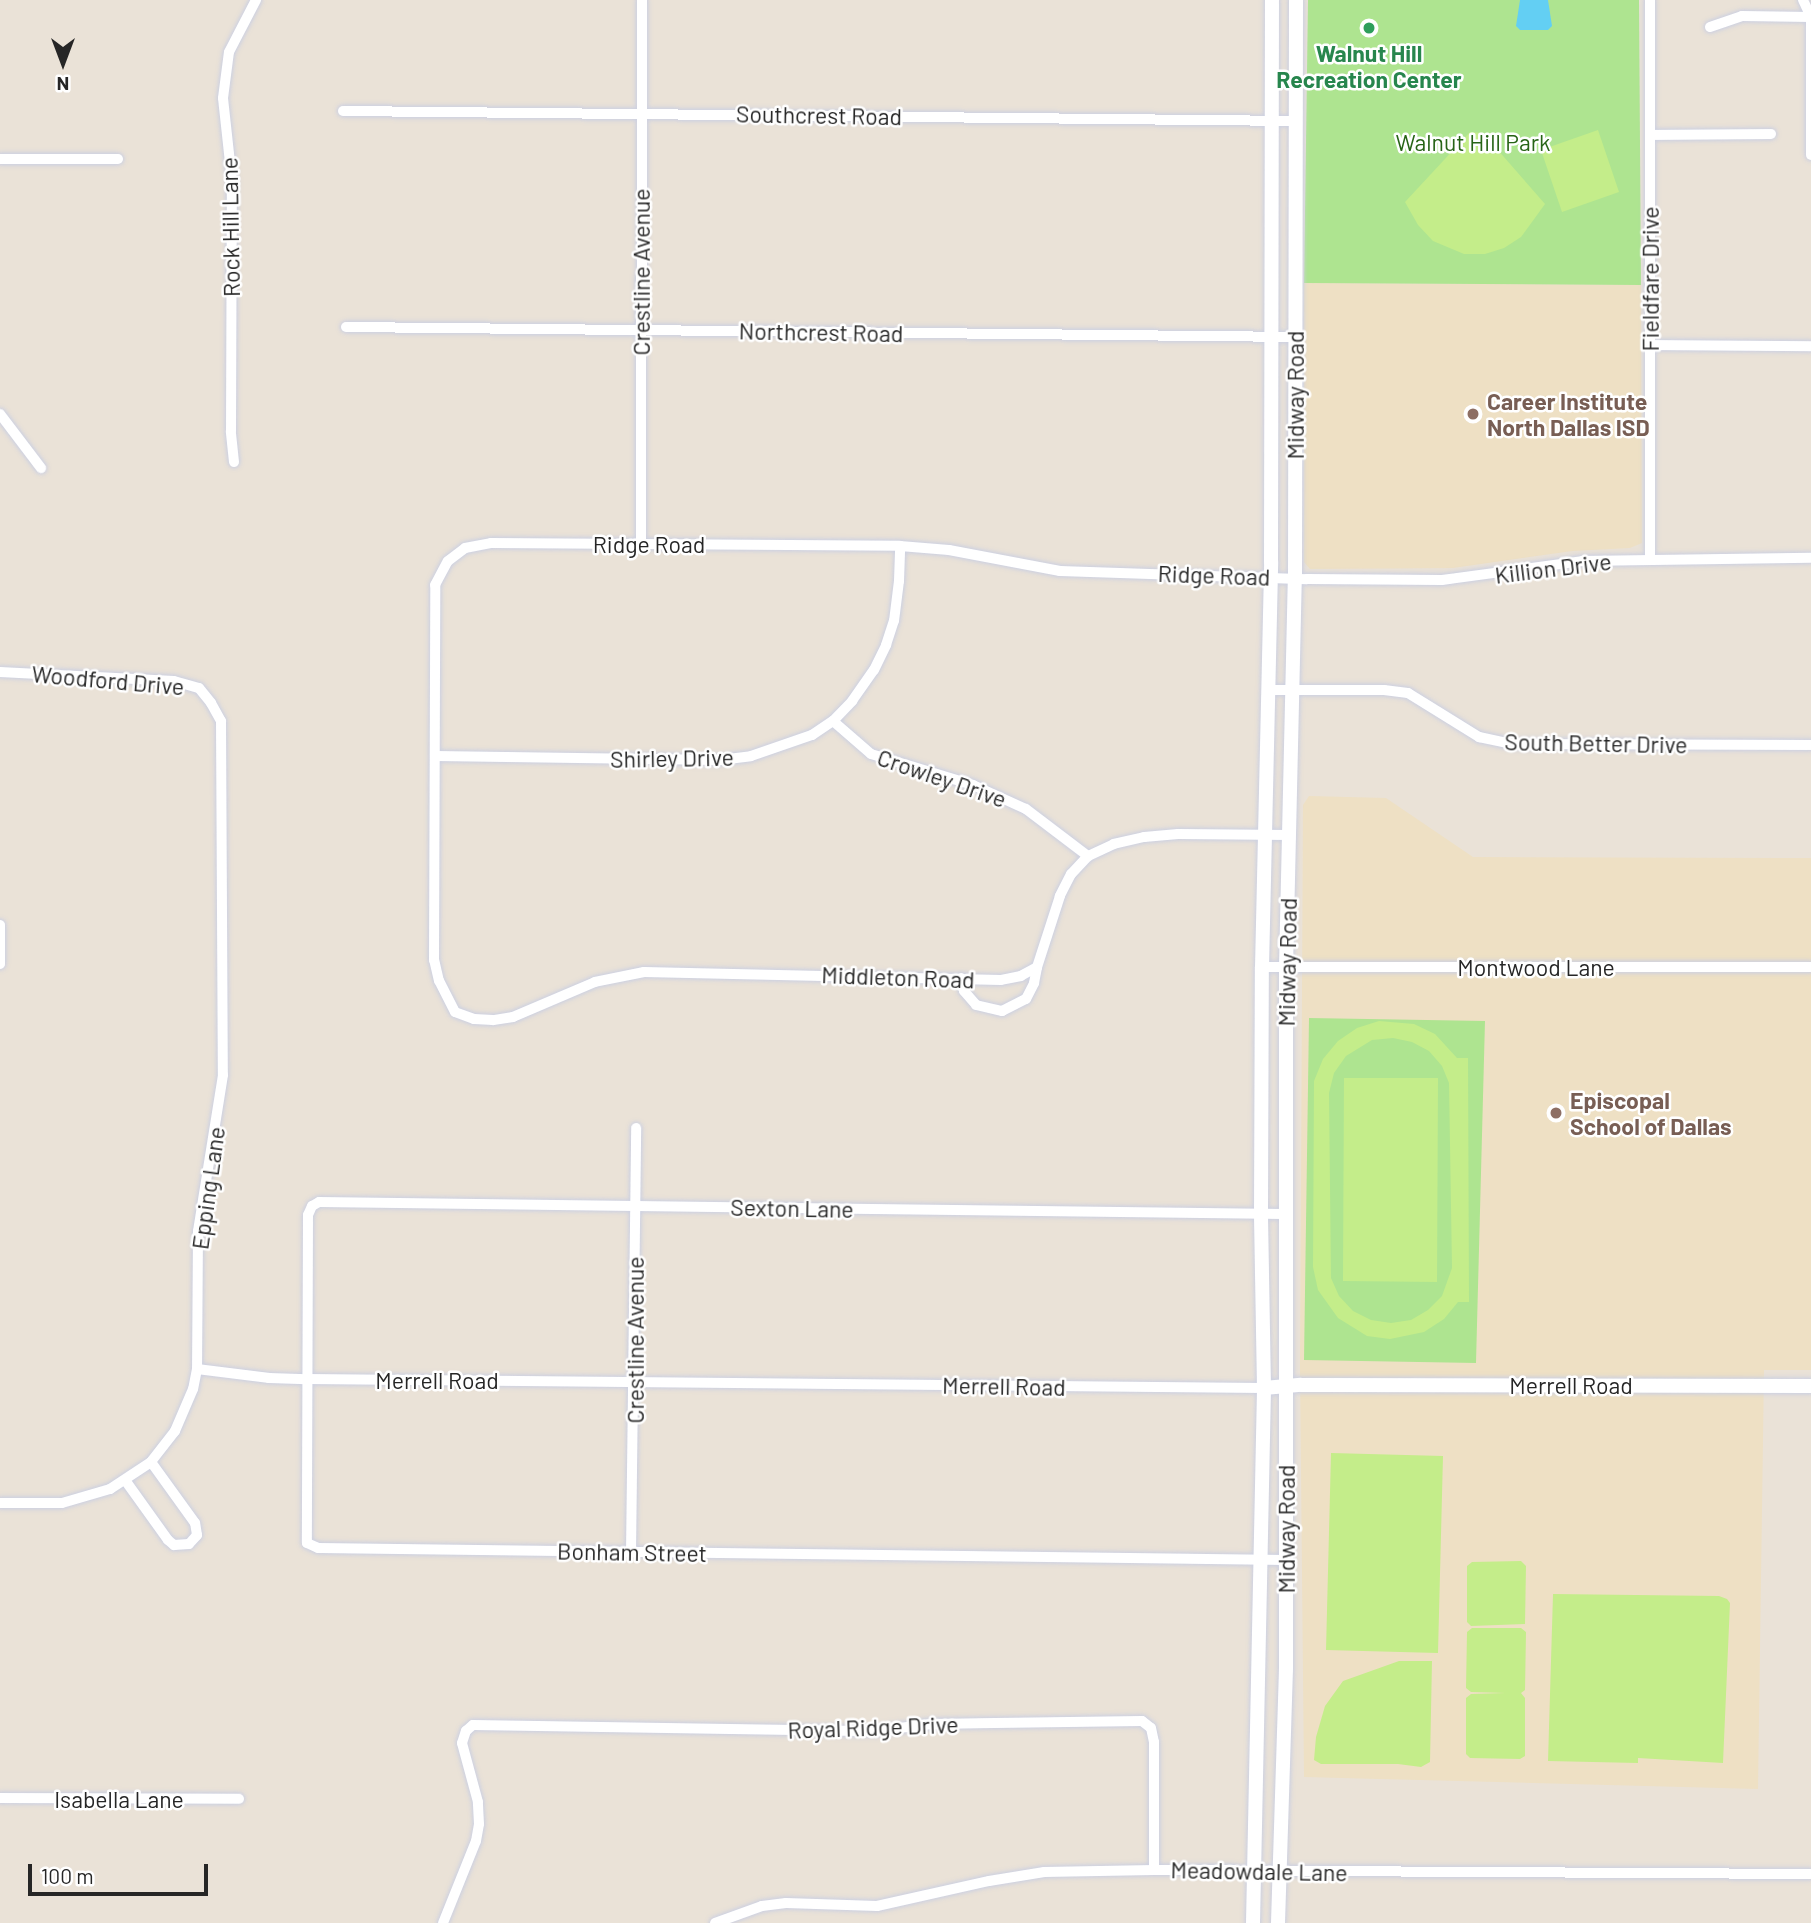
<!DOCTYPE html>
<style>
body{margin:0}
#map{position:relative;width:1811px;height:1923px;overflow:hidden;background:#eae2d7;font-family:Barlow,sans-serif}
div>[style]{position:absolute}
.education>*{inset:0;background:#eee0c4}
.green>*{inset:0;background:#aee490}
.pitch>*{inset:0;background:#c4ed8a}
.water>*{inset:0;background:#63cff3}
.roads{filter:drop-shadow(0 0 2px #ccd0e1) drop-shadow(0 0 2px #ccd0e1)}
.street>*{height:10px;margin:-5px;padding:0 5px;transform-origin:5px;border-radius:5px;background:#fff}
.secondary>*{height:14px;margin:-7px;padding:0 7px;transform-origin:7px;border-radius:7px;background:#fff}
.dots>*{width:19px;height:19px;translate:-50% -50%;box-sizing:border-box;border:4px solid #fff;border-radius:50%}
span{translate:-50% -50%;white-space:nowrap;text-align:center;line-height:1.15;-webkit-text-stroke:5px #fff;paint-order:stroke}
.leisure-label{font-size:23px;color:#27864d;font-weight:700}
.street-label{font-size:23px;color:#262626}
.park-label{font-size:23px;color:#276416}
.education-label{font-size:23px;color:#785e54;font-weight:700}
.left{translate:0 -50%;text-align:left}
.north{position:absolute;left:28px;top:28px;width:70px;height:70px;-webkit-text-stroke:5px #fff;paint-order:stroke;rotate:180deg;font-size:19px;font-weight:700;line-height:28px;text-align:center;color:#262626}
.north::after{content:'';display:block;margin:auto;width:24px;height:32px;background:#262626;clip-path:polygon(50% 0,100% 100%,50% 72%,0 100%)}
.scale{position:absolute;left:28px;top:1864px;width:180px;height:32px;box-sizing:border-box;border:4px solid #262626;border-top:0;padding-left:9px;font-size:21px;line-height:24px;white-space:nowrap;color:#262626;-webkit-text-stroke:5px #fff;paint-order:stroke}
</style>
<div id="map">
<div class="education">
<i style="clip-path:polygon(1304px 283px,1641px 285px,1642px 543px,1630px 548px,1572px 551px,1453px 568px,1310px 569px,1304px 562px)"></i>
<i style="clip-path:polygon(1309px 796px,1386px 798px,1473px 857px,1811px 858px,1811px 1370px,1764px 1370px,1758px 1789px,1304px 1777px,1300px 1368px,1303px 805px)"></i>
</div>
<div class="green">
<i style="clip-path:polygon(1308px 0,1639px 0,1641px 285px,1304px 283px)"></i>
<i style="clip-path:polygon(1309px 1018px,1485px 1021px,1476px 1363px,1304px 1360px)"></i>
</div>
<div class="pitch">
<i style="clip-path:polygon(1598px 130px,1619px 192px,1562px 212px,1541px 150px)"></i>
<i style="clip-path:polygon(1470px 132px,1483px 133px,1545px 204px,1521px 237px,1504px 248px,1485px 254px,1464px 254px,1433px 241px,1418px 225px,1405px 202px)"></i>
<i style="clip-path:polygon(evenodd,1379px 1021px,1414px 1024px,1435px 1034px,1457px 1058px,1468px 1058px,1469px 1302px,1458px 1302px,1444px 1319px,1424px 1332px,1390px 1339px,1367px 1336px,1338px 1318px,1318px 1290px,1313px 1267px,1314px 1081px,1323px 1059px,1338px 1041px,1357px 1028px,1379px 1021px,1393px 1038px,1412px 1042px,1429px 1051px,1442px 1066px,1449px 1083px,1452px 1268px,1442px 1296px,1428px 1310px,1411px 1320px,1391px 1323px,1371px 1320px,1353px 1311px,1339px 1296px,1331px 1278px,1329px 1093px,1334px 1073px,1346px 1056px,1372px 1040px,1393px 1038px)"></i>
<i style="clip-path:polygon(1344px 1078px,1438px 1078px,1437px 1282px,1343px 1281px)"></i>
<i style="clip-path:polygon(1331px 1453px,1443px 1456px,1438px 1653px,1326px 1650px)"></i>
<i style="clip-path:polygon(1521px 1561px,1526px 1566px,1525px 1624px,1471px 1626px,1467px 1622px,1467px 1566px,1472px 1562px)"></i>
<i style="clip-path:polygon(1553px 1594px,1719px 1596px,1727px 1599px,1730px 1603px,1723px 1763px,1638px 1758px,1638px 1763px,1548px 1761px)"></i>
<i style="clip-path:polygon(1472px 1628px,1521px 1628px,1526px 1632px,1525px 1690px,1521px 1693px,1525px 1698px,1525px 1756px,1520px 1759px,1470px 1758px,1466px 1754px,1466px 1698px,1471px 1694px,1505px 1693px,1471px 1692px,1466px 1688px,1467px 1632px)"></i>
<i style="clip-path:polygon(1399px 1661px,1432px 1661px,1430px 1762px,1421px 1767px,1398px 1764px,1321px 1764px,1314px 1760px,1316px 1737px,1325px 1706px,1343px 1681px)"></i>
</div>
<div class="water">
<i style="clip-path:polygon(1520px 0,1548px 0,1552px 26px,1548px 30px,1520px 30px,1516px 26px)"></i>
</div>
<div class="roads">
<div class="street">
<i style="left:1650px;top:0;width:559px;rotate:90deg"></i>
<i style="left:1803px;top:0;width:19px;rotate:65deg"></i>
<i style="left:1811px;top:17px;width:138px;rotate:90deg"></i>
<i style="left:1710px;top:27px;width:34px;rotate:-19deg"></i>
<i style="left:1742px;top:16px;width:69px;rotate:0.8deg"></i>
<i style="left:343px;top:111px;width:953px;rotate:0.6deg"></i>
<i style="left:1650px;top:135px;width:121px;rotate:-0.5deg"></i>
<i style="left:0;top:159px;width:118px"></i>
<i style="left:346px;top:327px;width:950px;rotate:0.6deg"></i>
<i style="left:1650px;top:345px;width:161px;rotate:0.4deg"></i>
<i style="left:0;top:414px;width:68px;rotate:52.8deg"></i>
<i style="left:234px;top:462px;width:31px;rotate:-96deg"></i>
<i style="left:231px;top:431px;width:250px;rotate:-89.8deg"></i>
<i style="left:232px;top:181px;width:83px;rotate:-96.2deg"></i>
<i style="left:223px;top:98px;width:46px;rotate:-82.6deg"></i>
<i style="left:229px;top:52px;width:59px;rotate:-62.6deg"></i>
<i style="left:641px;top:543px;width:543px;rotate:-89.89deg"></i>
<i style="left:0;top:672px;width:174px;rotate:3deg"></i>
<i style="left:174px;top:681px;width:26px;rotate:16deg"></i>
<i style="left:199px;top:688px;width:19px;rotate:51deg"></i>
<i style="left:211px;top:703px;width:21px;rotate:61deg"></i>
<i style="left:221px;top:721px;width:354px;rotate:89.7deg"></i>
<i style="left:223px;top:1075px;width:158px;rotate:99.1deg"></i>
<i style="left:198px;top:1231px;width:138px;rotate:90.4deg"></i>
<i style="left:197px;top:1369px;width:20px;rotate:101deg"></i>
<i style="left:193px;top:1389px;width:46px;rotate:113.2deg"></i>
<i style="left:175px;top:1431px;width:39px;rotate:128deg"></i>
<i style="left:151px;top:1462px;width:49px;rotate:146.6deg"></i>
<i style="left:110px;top:1489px;width:50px;rotate:163.7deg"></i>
<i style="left:62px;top:1503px;width:62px;rotate:180deg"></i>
<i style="left:1268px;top:690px;width:116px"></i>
<i style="left:1384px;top:690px;width:24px;rotate:7deg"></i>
<i style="left:1408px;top:693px;width:84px;rotate:31.8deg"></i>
<i style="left:1479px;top:737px;width:33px;rotate:12deg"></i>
<i style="left:1511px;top:744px;width:300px;rotate:0.2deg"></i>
<i style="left:833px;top:721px;width:50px;rotate:41deg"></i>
<i style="left:871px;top:754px;width:107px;rotate:16.9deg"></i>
<i style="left:973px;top:785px;width:58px;rotate:24.4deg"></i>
<i style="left:1026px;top:809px;width:78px;rotate:37.2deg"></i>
<i style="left:435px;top:756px;width:285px;rotate:0.8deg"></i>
<i style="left:720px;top:760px;width:31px;rotate:-7deg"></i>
<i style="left:751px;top:756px;width:65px;rotate:-19deg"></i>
<i style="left:812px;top:735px;width:25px;rotate:-34deg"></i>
<i style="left:833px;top:721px;width:28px;rotate:-46deg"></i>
<i style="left:852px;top:701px;width:38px;rotate:-55deg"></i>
<i style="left:874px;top:670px;width:28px;rotate:-64deg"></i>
<i style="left:886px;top:645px;width:25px;rotate:-72deg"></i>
<i style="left:894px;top:621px;width:40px;rotate:-82.9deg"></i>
<i style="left:899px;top:581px;width:35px;rotate:-88deg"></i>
<i style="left:1289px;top:835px;width:111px;rotate:-179.5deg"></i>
<i style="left:1178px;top:834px;width:34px;rotate:175deg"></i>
<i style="left:1144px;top:837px;width:31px;rotate:167deg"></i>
<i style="left:1114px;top:844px;width:29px;rotate:155deg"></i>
<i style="left:1088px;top:856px;width:25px;rotate:133deg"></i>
<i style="left:1071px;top:874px;width:25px;rotate:117deg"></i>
<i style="left:1060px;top:896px;width:75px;rotate:107.9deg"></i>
<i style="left:1037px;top:967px;width:18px;rotate:151deg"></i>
<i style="left:1021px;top:976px;width:20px;rotate:169deg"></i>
<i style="left:1001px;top:980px;width:357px;rotate:-178.7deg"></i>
<i style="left:644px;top:972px;width:50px;rotate:168.5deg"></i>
<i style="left:595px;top:982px;width:89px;rotate:156.9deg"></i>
<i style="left:513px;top:1017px;width:20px;rotate:171deg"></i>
<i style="left:493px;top:1020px;width:19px;rotate:-177deg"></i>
<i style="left:474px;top:1019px;width:20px;rotate:-160deg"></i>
<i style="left:455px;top:1012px;width:35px;rotate:-117deg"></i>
<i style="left:439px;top:981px;width:22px;rotate:-103deg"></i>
<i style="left:434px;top:960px;width:375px;rotate:-89.8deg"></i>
<i style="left:435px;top:585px;width:27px;rotate:-62deg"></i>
<i style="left:448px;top:561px;width:21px;rotate:-37deg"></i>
<i style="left:465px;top:548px;width:26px;rotate:-11deg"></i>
<i style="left:491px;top:543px;width:409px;rotate:0.4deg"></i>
<i style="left:900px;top:546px;width:49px;rotate:4.7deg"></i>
<i style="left:949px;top:550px;width:113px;rotate:10.7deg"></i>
<i style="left:1060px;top:571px;width:247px;rotate:1.9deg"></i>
<i style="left:1307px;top:579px;width:135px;rotate:0.4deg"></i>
<i style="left:1442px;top:580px;width:141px;rotate:-7.7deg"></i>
<i style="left:1582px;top:561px;width:229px;rotate:-0.8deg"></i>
<i style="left:0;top:925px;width:39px;rotate:90deg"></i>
<i style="left:1262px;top:967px;width:549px"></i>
<i style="left:961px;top:978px;width:13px;rotate:77deg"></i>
<i style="left:964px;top:991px;width:18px;rotate:49deg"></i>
<i style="left:976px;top:1005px;width:27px;rotate:13deg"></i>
<i style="left:1002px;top:1011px;width:27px;rotate:-27deg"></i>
<i style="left:1026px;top:999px;width:18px;rotate:-63deg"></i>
<i style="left:1034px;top:983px;width:16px;rotate:-79deg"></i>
<i style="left:1284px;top:1214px;width:965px;rotate:-179.29deg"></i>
<i style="left:319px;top:1202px;width:8px;rotate:150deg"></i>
<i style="left:312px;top:1206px;width:10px;rotate:114deg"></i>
<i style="left:308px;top:1215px;width:328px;rotate:90.2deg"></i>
<i style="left:307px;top:1543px;width:12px;rotate:24deg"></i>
<i style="left:318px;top:1548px;width:968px;rotate:0.71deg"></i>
<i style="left:197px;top:1369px;width:73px;rotate:7.1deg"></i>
<i style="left:269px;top:1378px;width:38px;rotate:2deg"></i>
<i style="left:307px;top:1379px;width:957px;rotate:0.54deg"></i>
<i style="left:125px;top:1480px;width:74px;rotate:54.4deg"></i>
<i style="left:168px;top:1540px;width:8px;rotate:40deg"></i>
<i style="left:174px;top:1545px;width:15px;rotate:-4deg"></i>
<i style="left:189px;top:1544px;width:12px;rotate:-48deg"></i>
<i style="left:197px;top:1535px;width:12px;rotate:-99deg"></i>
<i style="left:195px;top:1523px;width:75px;rotate:-125.8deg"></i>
<i style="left:631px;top:1553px;width:425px;rotate:-89.3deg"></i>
<i style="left:0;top:1798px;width:239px;rotate:0.2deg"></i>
<i style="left:443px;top:1923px;width:88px;rotate:-68.1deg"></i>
<i style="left:476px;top:1841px;width:17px;rotate:-80deg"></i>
<i style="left:479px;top:1824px;width:22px;rotate:-93deg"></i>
<i style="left:478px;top:1802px;width:61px;rotate:-105.2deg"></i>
<i style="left:462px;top:1743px;width:13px;rotate:-72deg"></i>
<i style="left:466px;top:1731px;width:9px;rotate:-41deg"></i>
<i style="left:473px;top:1725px;width:402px;rotate:0.9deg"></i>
<i style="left:875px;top:1731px;width:57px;rotate:-7deg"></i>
<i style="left:932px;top:1724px;width:210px;rotate:-0.8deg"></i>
<i style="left:1142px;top:1721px;width:11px;rotate:38deg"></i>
<i style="left:1151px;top:1728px;width:14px;rotate:78deg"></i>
<i style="left:1154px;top:1742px;width:128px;rotate:90deg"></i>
<i style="left:715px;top:1923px;width:50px;rotate:-19.9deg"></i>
<i style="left:762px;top:1906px;width:24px;rotate:-7deg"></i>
<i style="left:786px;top:1903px;width:91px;rotate:1.9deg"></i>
<i style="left:877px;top:1906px;width:115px;rotate:-12.6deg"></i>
<i style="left:989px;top:1881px;width:56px;rotate:-9.3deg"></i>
<i style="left:1044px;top:1872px;width:110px;rotate:-1deg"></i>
<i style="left:1154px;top:1870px;width:657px;rotate:0.35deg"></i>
</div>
<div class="secondary">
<i style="left:1264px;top:1388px;width:37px;rotate:-5deg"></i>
<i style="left:1301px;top:1385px;width:510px;rotate:0.11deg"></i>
<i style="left:1253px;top:1923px;width:535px;rotate:-88.82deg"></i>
<i style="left:1264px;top:1388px;width:174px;rotate:-91deg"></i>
<i style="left:1261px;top:1214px;width:247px;rotate:-89.8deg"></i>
<i style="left:1262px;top:967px;width:405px;rotate:-88.7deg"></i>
<i style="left:1271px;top:562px;width:562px;rotate:-89.9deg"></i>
<i style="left:1278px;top:1923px;width:254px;rotate:-88.2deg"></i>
<i style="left:1286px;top:1669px;width:702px;rotate:-90deg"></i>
<i style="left:1286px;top:967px;width:389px;rotate:-88.7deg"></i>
<i style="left:1295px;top:578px;width:578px;rotate:-89.9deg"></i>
</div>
</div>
<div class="dots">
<i style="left:1369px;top:28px;background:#2e9e5b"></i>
<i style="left:1473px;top:414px;background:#8d6e63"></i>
<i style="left:1556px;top:1113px;background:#8d6e63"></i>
</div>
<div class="leisure-label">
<span style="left:1369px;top:66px">Walnut Hill<br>Recreation Center</span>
</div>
<div class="street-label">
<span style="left:819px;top:115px;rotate:1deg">Southcrest Road</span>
<span style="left:230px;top:227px;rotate:-91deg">Rock Hill Lane</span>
<span style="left:641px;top:272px;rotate:-90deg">Crestline Avenue</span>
<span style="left:1650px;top:279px;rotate:-90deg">Fieldfare Drive</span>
<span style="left:821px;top:332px;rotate:1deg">Northcrest Road</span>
<span style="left:1295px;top:395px;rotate:-90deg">Midway Road</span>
<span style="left:649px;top:544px">Ridge Road</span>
<span style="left:1553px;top:568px;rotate:-7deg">Killion Drive</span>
<span style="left:1214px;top:575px;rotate:2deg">Ridge Road</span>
<span style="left:108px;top:680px;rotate:5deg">Woodford Drive</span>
<span style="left:1596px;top:743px;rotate:1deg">South Better Drive</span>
<span style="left:672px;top:758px;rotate:-1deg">Shirley Drive</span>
<span style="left:942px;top:778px;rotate:19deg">Crowley Drive</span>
<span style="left:1287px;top:962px;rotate:-89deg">Midway Road</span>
<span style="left:1536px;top:967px">Montwood Lane</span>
<span style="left:898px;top:977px;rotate:2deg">Middleton Road</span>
<span style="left:208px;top:1188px;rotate:-82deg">Epping Lane</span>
<span style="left:792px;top:1208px;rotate:1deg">Sexton Lane</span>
<span style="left:635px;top:1340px;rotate:-90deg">Crestline Avenue</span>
<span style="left:437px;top:1380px">Merrell Road</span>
<span style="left:1571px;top:1385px">Merrell Road</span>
<span style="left:1004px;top:1386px;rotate:1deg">Merrell Road</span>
<span style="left:1286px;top:1529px;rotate:-90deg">Midway Road</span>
<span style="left:632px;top:1552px;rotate:1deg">Bonham Street</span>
<span style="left:873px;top:1727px;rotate:-2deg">Royal Ridge Drive</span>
<span style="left:119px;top:1799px">Isabella Lane</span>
<span style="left:1259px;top:1871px;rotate:1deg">Meadowdale Lane</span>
</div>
<div class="park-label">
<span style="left:1473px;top:142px">Walnut Hill Park</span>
</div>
<div class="education-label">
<span class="left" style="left:1487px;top:414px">Career Institute<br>North Dallas ISD</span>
<span class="left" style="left:1570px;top:1113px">Episcopal<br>School of Dallas</span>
</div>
<div class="north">N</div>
<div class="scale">100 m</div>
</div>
